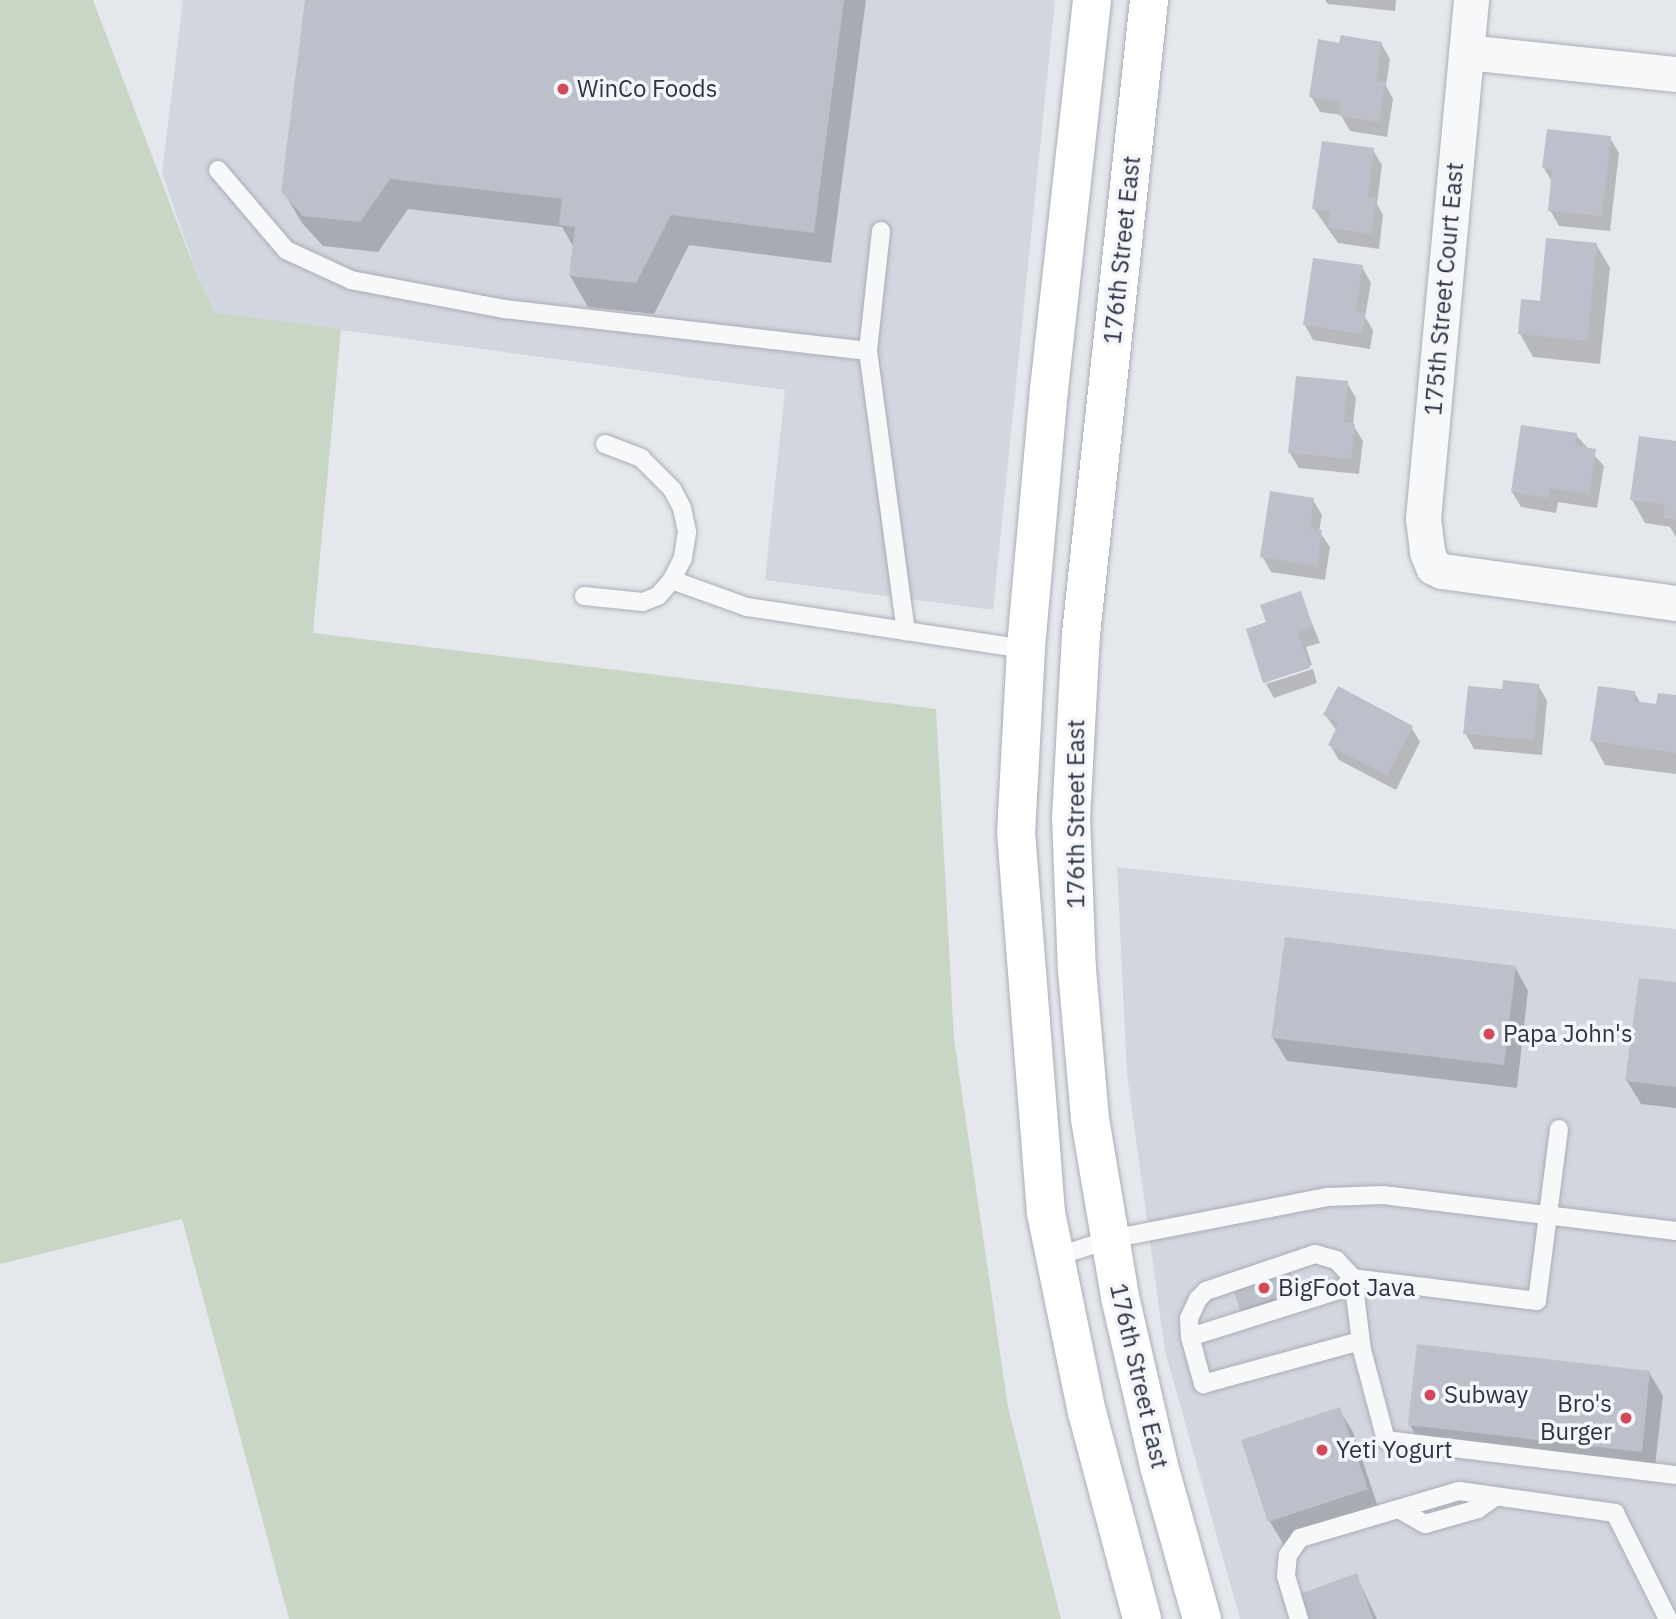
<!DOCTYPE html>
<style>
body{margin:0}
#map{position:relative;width:1676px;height:1619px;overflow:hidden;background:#e4e7ec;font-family:"IBM Plex Sans",sans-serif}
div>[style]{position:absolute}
.built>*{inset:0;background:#d2d6de}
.green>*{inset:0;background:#c9d6c5}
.shadow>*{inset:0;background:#0003}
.building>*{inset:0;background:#bbc0ca}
.roads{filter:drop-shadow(0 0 2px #a9aeb7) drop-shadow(0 0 2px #a9aeb7)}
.service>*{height:18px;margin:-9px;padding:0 9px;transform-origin:9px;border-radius:9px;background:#f7f8fa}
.minor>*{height:35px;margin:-17.5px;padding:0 17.5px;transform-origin:17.5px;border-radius:17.5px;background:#f7f8fa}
.primary>*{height:38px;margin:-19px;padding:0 19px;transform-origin:19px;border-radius:19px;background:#fff}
.dots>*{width:19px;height:19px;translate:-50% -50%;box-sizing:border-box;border:4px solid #f4f6f9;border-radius:50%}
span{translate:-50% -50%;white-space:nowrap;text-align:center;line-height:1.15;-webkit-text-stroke:7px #f4f6f9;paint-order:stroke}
.poi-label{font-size:24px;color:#2b3445}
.left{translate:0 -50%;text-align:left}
.right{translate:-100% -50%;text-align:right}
.street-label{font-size:24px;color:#2b3445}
</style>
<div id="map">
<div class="built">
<i style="clip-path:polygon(183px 0,1055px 0,993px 610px,765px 580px,785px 390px,216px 313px,199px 280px,162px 173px)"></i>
<i style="clip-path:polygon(1117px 867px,1676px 929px,1676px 1619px,1240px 1619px,1165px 1351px,1127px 1074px)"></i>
</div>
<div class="green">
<i style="clip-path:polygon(0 0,93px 0,199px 280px,216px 313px,341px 329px,313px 633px,936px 709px,954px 1039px,1008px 1407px,1061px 1619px,289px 1619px,182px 1219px,0 1264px)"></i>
</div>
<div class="shadow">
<i style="clip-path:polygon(307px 0,866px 0,831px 263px,689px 245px,654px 314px,588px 307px,570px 276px,574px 248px,562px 227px,408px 209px,378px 252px,323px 246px,302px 223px,283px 191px)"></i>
<i style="clip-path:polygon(1325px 0,1396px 0,1395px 11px,1328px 4px)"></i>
<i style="clip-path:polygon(1381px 43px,1390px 59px,1386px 86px,1393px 99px,1387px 137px,1350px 131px,1341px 115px,1320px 112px,1311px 96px,1340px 45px)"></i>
<i style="clip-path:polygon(1610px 138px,1619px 153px,1610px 231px,1559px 226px,1550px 210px,1552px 182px,1544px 168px)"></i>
<i style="clip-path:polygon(1373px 150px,1382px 165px,1377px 204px,1383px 215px,1379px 249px,1338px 243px,1314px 209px)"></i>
<i style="clip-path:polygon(1596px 244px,1610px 268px,1600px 364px,1533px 357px,1520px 334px,1541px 303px)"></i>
<i style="clip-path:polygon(1362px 267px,1371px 283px,1365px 317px,1373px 330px,1370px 349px,1313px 340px,1305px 325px)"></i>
<i style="clip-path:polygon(1347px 383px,1356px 398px,1353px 425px,1363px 441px,1359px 474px,1299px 468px,1290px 453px)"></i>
<i style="clip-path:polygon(1576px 435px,1604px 466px,1597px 508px,1558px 502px,1556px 513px,1521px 507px,1512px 492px)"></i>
<i style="clip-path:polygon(1676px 443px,1676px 537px,1670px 527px,1645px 523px,1632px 500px)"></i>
<i style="clip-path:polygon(1313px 500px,1322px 515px,1319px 531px,1330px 547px,1325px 580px,1271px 572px,1262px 556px)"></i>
<i style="clip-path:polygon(1300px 594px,1320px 643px,1306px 647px,1312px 665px,1265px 683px,1248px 630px,1268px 623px)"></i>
<i style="clip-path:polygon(1313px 669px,1317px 683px,1274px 698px,1266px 684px)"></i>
<i style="clip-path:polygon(1538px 685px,1547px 701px,1542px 755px,1474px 749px,1465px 733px,1503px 691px)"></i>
<i style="clip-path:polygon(1634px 692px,1641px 704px,1658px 706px,1676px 697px,1676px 774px,1605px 765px,1592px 741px)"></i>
<i style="clip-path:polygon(1325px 715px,1411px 727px,1420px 742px,1396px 790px,1339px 760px,1330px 745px,1337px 731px)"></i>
<i style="clip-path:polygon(1515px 967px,1528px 991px,1517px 1088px,1287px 1061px,1273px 1038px)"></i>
<i style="clip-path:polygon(1676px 984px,1676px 1108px,1641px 1104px,1627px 1081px)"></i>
<i style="clip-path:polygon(1288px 1269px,1303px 1306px,1251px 1325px,1242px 1309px)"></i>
<i style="clip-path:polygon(1649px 1372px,1663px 1396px,1654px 1475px,1423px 1448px,1410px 1425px)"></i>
<i style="clip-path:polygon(1339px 1409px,1353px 1432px,1380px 1513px,1284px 1545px,1270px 1522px,1243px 1441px)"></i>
<i style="clip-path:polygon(1356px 1575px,1377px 1619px,1311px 1619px)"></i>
</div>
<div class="building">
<i style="clip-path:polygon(305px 0,844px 0,814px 233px,671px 215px,636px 283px,569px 276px,575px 227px,559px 225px,562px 199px,390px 179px,360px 222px,303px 216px,281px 192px)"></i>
<i style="clip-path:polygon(1341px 35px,1382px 42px,1376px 80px,1385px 82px,1379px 122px,1339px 116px,1341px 102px,1309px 97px,1318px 39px,1339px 43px)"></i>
<i style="clip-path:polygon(1547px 129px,1611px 136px,1602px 216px,1548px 211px,1552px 170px,1542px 168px)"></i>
<i style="clip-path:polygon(1322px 141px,1374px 148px,1368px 197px,1376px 198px,1371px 234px,1328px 228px,1330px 212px,1312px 209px)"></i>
<i style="clip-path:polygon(1546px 238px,1597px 243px,1587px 341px,1518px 334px,1521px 299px,1540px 301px)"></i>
<i style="clip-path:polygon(1313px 258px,1363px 265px,1355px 311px,1365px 313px,1362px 334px,1303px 325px)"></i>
<i style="clip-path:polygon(1296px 376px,1348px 381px,1344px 422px,1355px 424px,1351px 459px,1288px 453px)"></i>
<i style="clip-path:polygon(1521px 425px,1577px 433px,1575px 446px,1596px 449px,1589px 494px,1550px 488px,1548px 498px,1511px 492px)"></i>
<i style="clip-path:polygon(1639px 436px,1676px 441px,1676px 520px,1663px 518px,1665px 505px,1630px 500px)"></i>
<i style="clip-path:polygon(1270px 491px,1314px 498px,1310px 528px,1322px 530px,1317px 566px,1260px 557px)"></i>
<i style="clip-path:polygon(1301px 591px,1313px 627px,1298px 632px,1310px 668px,1263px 683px,1246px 629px,1266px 622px,1260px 605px)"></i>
<i style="clip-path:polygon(1503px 680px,1539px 684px,1534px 740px,1463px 734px,1468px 686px,1502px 689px)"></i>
<i style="clip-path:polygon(1338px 686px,1413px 726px,1387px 775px,1328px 745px,1339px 723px,1323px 715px)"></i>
<i style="clip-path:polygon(1598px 686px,1635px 691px,1634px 701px,1656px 704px,1658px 693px,1676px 695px,1676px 753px,1590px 741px)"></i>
<i style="clip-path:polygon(1285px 937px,1516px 966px,1504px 1065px,1271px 1038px)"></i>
<i style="clip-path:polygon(1639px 978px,1676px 982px,1676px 1087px,1625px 1081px)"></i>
<i style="clip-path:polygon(1289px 1267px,1296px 1291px,1240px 1310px,1232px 1286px)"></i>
<i style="clip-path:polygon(1417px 1344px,1650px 1371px,1642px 1452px,1408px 1425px)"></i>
<i style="clip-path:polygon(1340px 1407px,1368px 1489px,1268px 1522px,1241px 1440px)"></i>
<i style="clip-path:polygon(1357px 1573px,1373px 1619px,1309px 1619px,1300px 1594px)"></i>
</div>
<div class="roads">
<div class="service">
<i style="left:218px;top:170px;width:105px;rotate:49.6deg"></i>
<i style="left:286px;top:250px;width:72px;rotate:24.8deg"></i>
<i style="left:351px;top:280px;width:157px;rotate:10.7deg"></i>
<i style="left:505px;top:309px;width:365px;rotate:6.6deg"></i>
<i style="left:881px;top:231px;width:121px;rotate:96.2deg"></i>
<i style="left:868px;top:351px;width:283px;rotate:82.3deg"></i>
<i style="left:605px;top:444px;width:39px;rotate:21deg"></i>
<i style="left:641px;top:458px;width:44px;rotate:45deg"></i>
<i style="left:672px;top:489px;width:21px;rotate:62deg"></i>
<i style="left:682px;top:508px;width:25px;rotate:78deg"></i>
<i style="left:687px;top:532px;width:26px;rotate:99deg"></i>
<i style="left:683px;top:558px;width:25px;rotate:117deg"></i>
<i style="left:672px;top:580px;width:80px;rotate:19.8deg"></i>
<i style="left:747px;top:607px;width:282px;rotate:8.6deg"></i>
<i style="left:584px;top:596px;width:59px;rotate:5.8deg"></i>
<i style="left:643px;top:602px;width:16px;rotate:-22deg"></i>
<i style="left:658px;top:596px;width:21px;rotate:-49deg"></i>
<i style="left:1559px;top:1129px;width:173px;rotate:97.3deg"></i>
<i style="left:1537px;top:1301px;width:185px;rotate:-172.9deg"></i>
<i style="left:1353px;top:1278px;width:73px;rotate:82.9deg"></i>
<i style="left:1362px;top:1350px;width:93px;rotate:75.1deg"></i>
<i style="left:1386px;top:1440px;width:292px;rotate:6.9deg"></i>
<i style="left:1055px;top:1257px;width:59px;rotate:-17.8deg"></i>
<i style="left:1111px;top:1239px;width:221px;rotate:-11deg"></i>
<i style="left:1328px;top:1197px;width:55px;rotate:-2.1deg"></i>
<i style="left:1383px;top:1195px;width:295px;rotate:7deg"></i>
<i style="left:1190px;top:1337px;width:159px;rotate:-17.5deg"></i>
<i style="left:1342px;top:1289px;width:16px;rotate:-45deg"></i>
<i style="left:1353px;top:1278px;width:25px;rotate:-133deg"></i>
<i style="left:1336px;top:1260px;width:22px;rotate:-164deg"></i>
<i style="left:1315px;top:1254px;width:115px;rotate:161.3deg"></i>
<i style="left:1206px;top:1291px;width:11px;rotate:135deg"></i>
<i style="left:1198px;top:1299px;width:21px;rotate:115deg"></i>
<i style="left:1189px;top:1318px;width:19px;rotate:87deg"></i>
<i style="left:1190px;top:1337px;width:49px;rotate:74.5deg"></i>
<i style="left:1203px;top:1384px;width:163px;rotate:-15.3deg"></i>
<i style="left:1400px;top:1510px;width:29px;rotate:29deg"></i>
<i style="left:1425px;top:1524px;width:55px;rotate:-15.8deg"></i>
<i style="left:1478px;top:1509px;width:21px;rotate:-35deg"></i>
<i style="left:1299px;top:1619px;width:45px;rotate:-106.8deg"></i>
<i style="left:1286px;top:1576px;width:21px;rotate:-85deg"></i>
<i style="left:1288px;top:1555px;width:21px;rotate:-55deg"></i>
<i style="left:1300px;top:1538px;width:166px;rotate:-16.5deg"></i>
<i style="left:1459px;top:1491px;width:158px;rotate:8deg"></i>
<i style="left:1615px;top:1513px;width:119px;rotate:63.4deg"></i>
</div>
<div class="minor">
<i style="left:1471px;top:0;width:520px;rotate:95.29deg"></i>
<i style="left:1423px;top:518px;width:34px;rotate:83deg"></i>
<i style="left:1427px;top:552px;width:16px;rotate:68deg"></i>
<i style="left:1433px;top:567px;width:10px;rotate:24deg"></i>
<i style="left:1442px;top:571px;width:236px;rotate:7.8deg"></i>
<i style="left:1466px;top:52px;width:211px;rotate:6deg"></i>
</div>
<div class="primary">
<i style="left:1092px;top:0;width:391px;rotate:96.3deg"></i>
<i style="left:1049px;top:389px;width:261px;rotate:95.1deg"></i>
<i style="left:1026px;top:649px;width:183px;rotate:93.1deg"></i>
<i style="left:1016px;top:832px;width:382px;rotate:85.5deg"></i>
<i style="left:1046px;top:1213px;width:203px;rotate:78.4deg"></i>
<i style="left:1087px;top:1412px;width:214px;rotate:75.1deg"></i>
<i style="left:1149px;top:0;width:638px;rotate:96.12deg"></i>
<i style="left:1081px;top:634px;width:182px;rotate:93.1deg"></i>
<i style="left:1071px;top:816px;width:154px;rotate:87.8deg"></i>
<i style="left:1077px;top:970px;width:150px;rotate:85deg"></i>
<i style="left:1090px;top:1119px;width:181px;rotate:80.4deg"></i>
<i style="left:1120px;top:1297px;width:173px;rotate:77deg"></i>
<i style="left:1159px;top:1466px;width:159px;rotate:74.3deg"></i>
</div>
</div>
<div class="dots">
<i style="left:563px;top:89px;background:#d1495b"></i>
<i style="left:1489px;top:1034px;background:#d1495b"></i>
<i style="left:1264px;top:1288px;background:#d1495b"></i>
<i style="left:1430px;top:1395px;background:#d1495b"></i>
<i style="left:1626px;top:1418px;background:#d1495b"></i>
<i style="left:1322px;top:1450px;background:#d1495b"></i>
</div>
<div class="poi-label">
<span class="left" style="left:577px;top:89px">WinCo Foods</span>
<span class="left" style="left:1503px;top:1034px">Papa John's</span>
<span class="left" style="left:1278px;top:1288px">BigFoot Java</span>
<span class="left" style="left:1444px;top:1395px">Subway</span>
<span class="right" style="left:1612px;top:1418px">Bro's<br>Burger</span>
<span class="left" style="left:1336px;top:1450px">Yeti Yogurt</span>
</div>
<div class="street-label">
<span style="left:1122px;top:250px;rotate:-84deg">176th Street East</span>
<span style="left:1444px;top:289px;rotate:-85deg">175th Street Court East</span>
<span style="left:1076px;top:814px;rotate:-90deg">176th Street East</span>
<span style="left:1139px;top:1376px;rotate:77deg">176th Street East</span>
</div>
</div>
